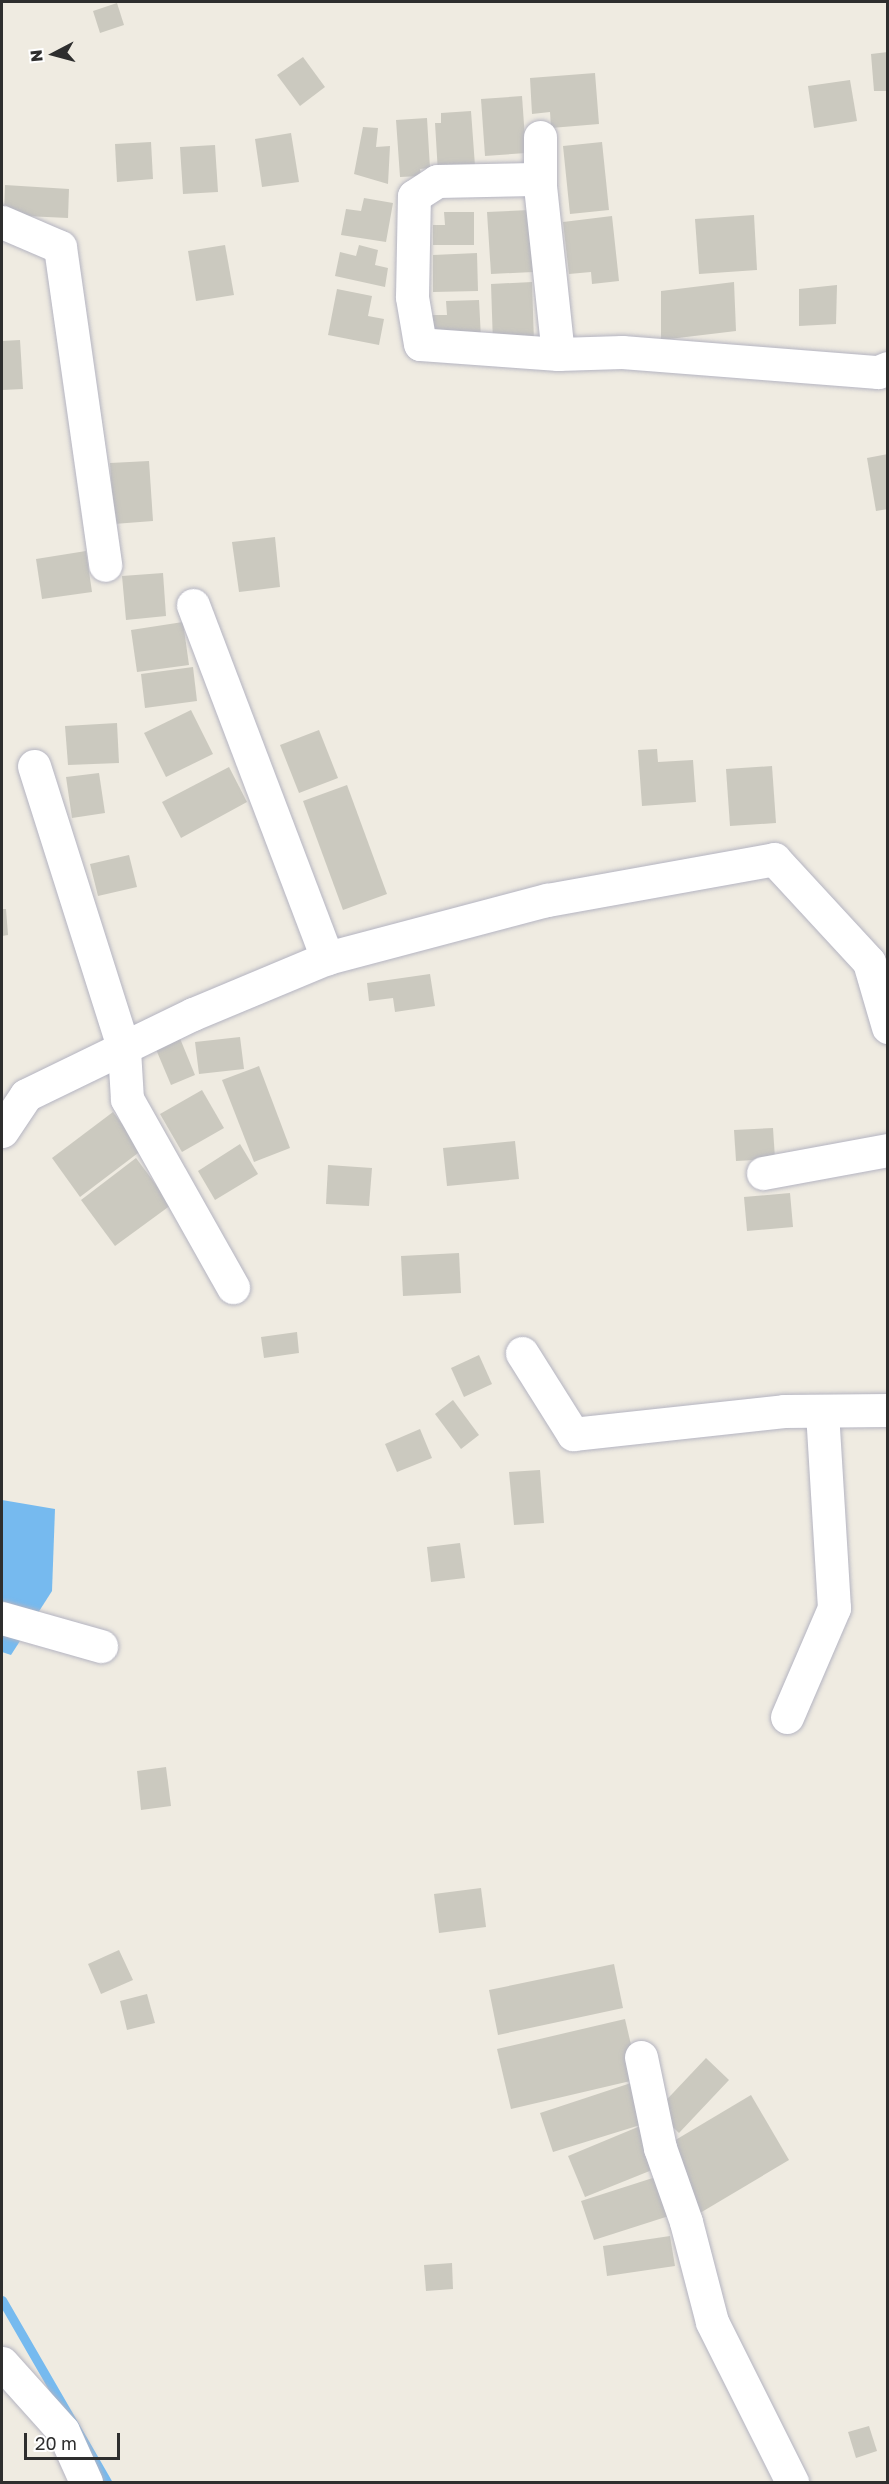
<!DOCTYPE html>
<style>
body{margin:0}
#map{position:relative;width:889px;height:2484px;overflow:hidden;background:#efebe1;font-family:"Golos Text",sans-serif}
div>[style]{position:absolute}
.water>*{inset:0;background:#76baef}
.stream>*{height:9px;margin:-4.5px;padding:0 4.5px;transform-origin:4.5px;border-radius:4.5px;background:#76baef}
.building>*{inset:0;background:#cbc9bf}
.roads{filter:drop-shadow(0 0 2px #b4b4c1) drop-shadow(0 0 2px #b4b4c1)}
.minor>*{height:33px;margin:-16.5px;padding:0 16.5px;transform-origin:16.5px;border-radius:16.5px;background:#fff}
span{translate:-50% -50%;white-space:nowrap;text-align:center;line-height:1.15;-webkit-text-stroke:4.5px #fff;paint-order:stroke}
.frame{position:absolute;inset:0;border:3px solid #2e2e2e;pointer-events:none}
.north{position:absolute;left:24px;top:24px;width:60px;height:60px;-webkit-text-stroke:4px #fff;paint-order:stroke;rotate:264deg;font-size:16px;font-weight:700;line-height:24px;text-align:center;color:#2e2e2e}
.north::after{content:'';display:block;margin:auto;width:21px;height:27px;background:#2e2e2e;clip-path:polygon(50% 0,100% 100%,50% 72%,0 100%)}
.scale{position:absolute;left:24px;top:2433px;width:96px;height:27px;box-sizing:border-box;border:3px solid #2e2e2e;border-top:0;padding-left:8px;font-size:18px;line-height:21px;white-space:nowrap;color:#2e2e2e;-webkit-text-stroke:4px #fff;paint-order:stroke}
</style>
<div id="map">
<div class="water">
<i style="clip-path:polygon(2px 1500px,55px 1509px,52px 1591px,11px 1655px,2px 1652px)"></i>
</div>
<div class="stream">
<i style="left:2px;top:2300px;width:210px;rotate:60deg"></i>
</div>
<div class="building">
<i style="clip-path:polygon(117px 3px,124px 25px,100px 33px,93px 11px)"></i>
<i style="clip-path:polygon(888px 52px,888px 91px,874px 91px,871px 54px)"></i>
<i style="clip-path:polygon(303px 57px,325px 87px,300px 106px,277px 75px)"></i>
<i style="clip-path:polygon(595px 73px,599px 124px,551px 128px,550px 112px,532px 114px,530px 78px)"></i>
<i style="clip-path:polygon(850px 80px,857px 121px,814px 128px,808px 86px)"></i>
<i style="clip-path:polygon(522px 96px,526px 153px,485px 156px,481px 99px)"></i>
<i style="clip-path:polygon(471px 111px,475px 166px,438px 173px,435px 123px,441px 123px,441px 113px)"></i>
<i style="clip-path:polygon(427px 118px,430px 168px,420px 169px,421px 176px,400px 177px,396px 120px)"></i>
<i style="clip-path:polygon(363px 127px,378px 128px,376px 147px,390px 146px,388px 184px,354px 174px)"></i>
<i style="clip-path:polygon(291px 133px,299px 182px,262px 187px,255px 139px)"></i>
<i style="clip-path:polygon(151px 142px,153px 179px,117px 182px,115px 144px)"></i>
<i style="clip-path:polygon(602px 142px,609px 210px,570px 214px,563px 146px)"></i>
<i style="clip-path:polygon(215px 145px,218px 192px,183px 194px,180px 147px)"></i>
<i style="clip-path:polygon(5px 185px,69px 189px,68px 218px,4px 215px)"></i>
<i style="clip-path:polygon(364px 198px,393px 203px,386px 242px,341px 235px,346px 209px,361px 211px)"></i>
<i style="clip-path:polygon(530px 210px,533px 272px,491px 274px,487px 212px)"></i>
<i style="clip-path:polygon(444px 212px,474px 212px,474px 245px,433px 245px,433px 225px,445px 225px)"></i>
<i style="clip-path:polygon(754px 215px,757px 270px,699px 274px,695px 219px)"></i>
<i style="clip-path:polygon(612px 216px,619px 281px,592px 284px,591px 272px,569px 274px,563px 222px)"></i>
<i style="clip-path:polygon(225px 245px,234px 295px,196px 301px,188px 251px)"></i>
<i style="clip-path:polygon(359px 245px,378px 250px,375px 265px,388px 268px,385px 287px,335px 276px,340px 252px,356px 256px)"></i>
<i style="clip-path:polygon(477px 253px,478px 291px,433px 292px,433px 255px)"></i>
<i style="clip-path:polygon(532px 282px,534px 342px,493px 344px,491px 284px)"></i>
<i style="clip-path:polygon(734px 282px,736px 331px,661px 340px,661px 291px)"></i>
<i style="clip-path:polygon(837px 285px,836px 324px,799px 326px,799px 289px)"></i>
<i style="clip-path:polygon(337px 289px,372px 296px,368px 316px,384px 319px,379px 345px,328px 335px)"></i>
<i style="clip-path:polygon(479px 300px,481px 338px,430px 329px,430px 315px,447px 315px,446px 301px)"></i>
<i style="clip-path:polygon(20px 340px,23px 389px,2px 390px,2px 341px)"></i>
<i style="clip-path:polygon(888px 454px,888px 509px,876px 511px,867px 458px)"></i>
<i style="clip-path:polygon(149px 461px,153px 521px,114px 524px,110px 463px)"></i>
<i style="clip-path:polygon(275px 537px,280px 587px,239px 592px,232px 542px)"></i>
<i style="clip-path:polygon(86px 551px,92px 592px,42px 599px,36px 559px)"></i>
<i style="clip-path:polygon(163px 573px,166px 616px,126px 620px,122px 576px)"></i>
<i style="clip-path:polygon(183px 622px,189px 665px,137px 672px,131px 630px)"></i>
<i style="clip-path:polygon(193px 667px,197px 701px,145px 708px,141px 674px)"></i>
<i style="clip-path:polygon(191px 710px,213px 754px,166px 777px,144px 733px)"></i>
<i style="clip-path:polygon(117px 723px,119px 763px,68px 765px,65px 726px)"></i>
<i style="clip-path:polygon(319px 730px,338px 778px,299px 793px,280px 745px)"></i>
<i style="clip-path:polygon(657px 749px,658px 762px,693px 760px,696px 802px,642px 806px,638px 750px)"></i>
<i style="clip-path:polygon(772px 766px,776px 823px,730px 826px,726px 769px)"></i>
<i style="clip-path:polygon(229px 767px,247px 802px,181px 838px,162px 802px)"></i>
<i style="clip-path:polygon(99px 773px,105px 813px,72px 818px,66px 777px)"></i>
<i style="clip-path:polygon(347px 785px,387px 894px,343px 910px,303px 801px)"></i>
<i style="clip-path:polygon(129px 855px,137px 887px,98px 896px,90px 864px)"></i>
<i style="clip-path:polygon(2px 909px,6px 909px,8px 935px,2px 936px)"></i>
<i style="clip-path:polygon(430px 974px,435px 1006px,395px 1012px,393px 998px,369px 1001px,367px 983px)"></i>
<i style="clip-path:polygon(179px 1036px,195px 1075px,171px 1085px,155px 1047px)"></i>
<i style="clip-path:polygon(240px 1037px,244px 1069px,199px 1074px,195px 1042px)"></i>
<i style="clip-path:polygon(259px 1066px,290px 1148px,254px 1162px,222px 1080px)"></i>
<i style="clip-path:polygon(202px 1090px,224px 1128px,182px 1152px,160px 1114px)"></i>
<i style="clip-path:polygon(113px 1112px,142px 1150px,80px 1197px,52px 1158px)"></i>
<i style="clip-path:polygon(773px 1128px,775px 1159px,736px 1161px,734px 1130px)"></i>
<i style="clip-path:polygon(515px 1141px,519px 1179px,447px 1186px,443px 1148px)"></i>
<i style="clip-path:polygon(240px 1144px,258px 1174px,215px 1200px,198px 1171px)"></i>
<i style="clip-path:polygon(136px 1158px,171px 1205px,115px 1246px,81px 1200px)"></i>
<i style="clip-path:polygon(328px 1165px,372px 1168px,369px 1206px,326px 1204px)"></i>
<i style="clip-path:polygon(790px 1193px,793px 1227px,747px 1231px,744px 1197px)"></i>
<i style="clip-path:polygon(459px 1253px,461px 1293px,403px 1296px,401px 1256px)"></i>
<i style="clip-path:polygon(297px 1332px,299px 1353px,264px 1358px,261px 1337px)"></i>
<i style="clip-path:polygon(479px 1355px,492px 1384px,464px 1397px,451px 1368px)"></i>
<i style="clip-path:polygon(453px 1400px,479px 1435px,461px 1449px,435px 1414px)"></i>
<i style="clip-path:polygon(420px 1429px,432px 1458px,397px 1472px,385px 1444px)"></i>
<i style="clip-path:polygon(540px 1470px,544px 1523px,514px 1525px,509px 1472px)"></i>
<i style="clip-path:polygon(460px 1543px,465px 1578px,431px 1582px,427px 1547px)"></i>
<i style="clip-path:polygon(166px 1767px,171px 1806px,141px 1810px,137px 1771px)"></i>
<i style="clip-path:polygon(481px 1888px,486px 1927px,439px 1933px,434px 1894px)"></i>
<i style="clip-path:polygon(119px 1950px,133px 1980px,101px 1994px,88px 1964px)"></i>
<i style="clip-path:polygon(614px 1964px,623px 2008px,498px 2035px,489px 1990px)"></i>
<i style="clip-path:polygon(147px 1994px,155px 2023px,127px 2030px,120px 2001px)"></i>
<i style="clip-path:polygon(625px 2019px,639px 2079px,511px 2109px,497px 2049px)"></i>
<i style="clip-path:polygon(706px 2058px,729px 2080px,679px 2133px,656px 2111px)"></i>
<i style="clip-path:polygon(637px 2081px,650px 2122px,553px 2152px,540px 2113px)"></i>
<i style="clip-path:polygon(751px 2095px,789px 2160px,700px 2213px,662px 2148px)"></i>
<i style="clip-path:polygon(645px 2124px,662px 2166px,585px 2197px,568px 2156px)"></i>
<i style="clip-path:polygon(659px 2176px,672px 2215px,594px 2240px,581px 2201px)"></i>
<i style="clip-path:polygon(670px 2236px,675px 2266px,607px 2276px,603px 2246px)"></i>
<i style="clip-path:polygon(452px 2263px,453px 2289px,426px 2291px,424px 2265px)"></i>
<i style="clip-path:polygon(869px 2426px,877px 2451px,856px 2458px,848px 2432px)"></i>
</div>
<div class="roads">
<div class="minor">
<i style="left:540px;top:186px;width:49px;rotate:-90deg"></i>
<i style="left:2px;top:222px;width:63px;rotate:23.3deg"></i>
<i style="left:60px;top:247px;width:321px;rotate:81.9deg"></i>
<i style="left:558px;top:354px;width:138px;rotate:-175.9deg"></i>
<i style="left:420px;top:344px;width:48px;rotate:-99.7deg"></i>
<i style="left:412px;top:297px;width:101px;rotate:-88.9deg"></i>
<i style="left:414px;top:196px;width:27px;rotate:-33deg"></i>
<i style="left:437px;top:181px;width:97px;rotate:-1.2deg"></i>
<i style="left:534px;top:179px;width:9px;rotate:49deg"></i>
<i style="left:540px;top:186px;width:169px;rotate:83.9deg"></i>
<i style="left:558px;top:354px;width:64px;rotate:-1.8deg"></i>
<i style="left:622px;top:352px;width:257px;rotate:4.5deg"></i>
<i style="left:878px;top:372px;width:11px;rotate:-22deg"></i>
<i style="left:193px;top:605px;width:378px;rotate:69.2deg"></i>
<i style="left:34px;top:766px;width:298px;rotate:72.4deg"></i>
<i style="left:124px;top:1050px;width:49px;rotate:86.5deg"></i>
<i style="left:127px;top:1099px;width:216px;rotate:60.6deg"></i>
<i style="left:2px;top:1131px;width:43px;rotate:-56.3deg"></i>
<i style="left:26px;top:1095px;width:186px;rotate:-25.9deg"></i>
<i style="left:193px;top:1014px;width:145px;rotate:-22.7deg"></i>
<i style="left:327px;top:958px;width:228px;rotate:-14.8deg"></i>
<i style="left:547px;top:900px;width:231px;rotate:-10.2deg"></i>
<i style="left:774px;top:859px;width:140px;rotate:47.3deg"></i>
<i style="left:869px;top:962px;width:68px;rotate:73.7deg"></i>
<i style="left:763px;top:1173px;width:127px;rotate:-10.4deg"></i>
<i style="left:522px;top:1353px;width:96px;rotate:57.8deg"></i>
<i style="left:573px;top:1434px;width:212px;rotate:-6.2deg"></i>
<i style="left:784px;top:1411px;width:104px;rotate:-0.6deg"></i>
<i style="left:2px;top:1618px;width:103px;rotate:15.8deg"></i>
<i style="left:787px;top:1717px;width:119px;rotate:-66.7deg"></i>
<i style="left:834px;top:1608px;width:197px;rotate:-93.5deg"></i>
<i style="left:641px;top:2057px;width:93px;rotate:78.2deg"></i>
<i style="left:660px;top:2148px;width:78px;rotate:70.6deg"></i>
<i style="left:686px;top:2222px;width:103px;rotate:75.4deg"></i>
<i style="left:712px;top:2322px;width:179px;rotate:63.4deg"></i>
<i style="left:2px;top:2363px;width:91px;rotate:48.1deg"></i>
<i style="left:63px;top:2431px;width:56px;rotate:65.7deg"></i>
</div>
</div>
<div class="frame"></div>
<div class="north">N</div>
<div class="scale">20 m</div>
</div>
